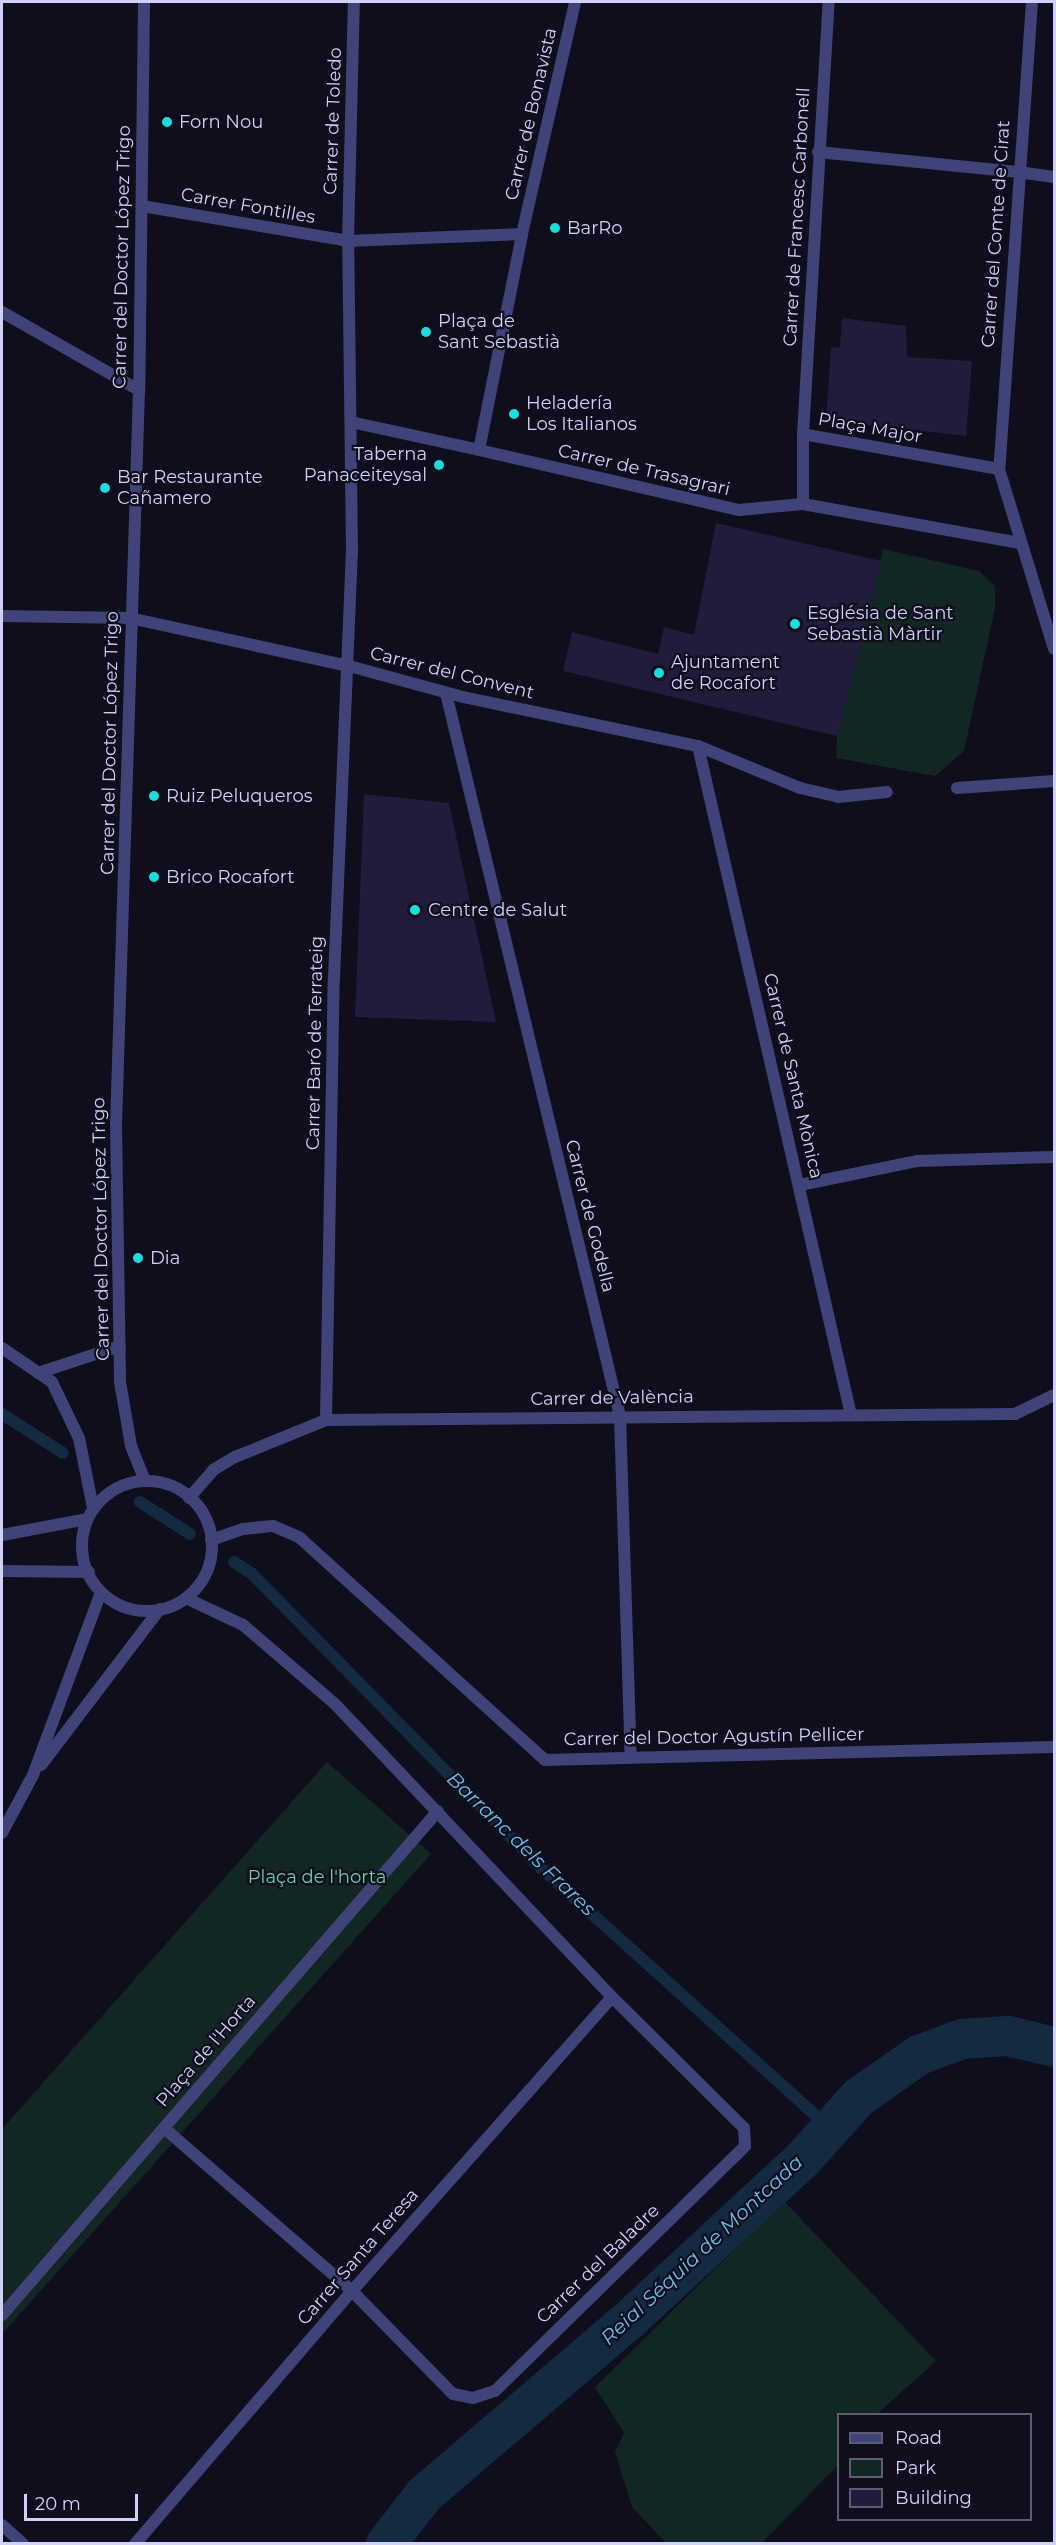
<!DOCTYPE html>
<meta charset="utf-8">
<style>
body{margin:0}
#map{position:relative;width:1056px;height:2545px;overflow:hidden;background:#0f0e1d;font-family:Montserrat,sans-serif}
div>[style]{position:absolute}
.green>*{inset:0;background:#122623}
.stream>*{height:12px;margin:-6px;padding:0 6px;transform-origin:6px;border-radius:6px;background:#142a41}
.canal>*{height:40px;margin:-20px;padding:0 20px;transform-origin:20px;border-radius:20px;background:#142a41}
.building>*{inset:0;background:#1f1c3c}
.pedestrian>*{height:12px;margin:-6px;padding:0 6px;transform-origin:6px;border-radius:6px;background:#3f4377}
.minor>*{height:12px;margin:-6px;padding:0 6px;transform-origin:6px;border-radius:6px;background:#3f4377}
.tertiary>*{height:12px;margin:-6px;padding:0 6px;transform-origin:6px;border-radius:6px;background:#3f4377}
.tertiary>.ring{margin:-6px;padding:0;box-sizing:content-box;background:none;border:12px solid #3f4377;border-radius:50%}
.dots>*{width:16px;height:16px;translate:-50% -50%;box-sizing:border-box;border:3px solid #0f0e1d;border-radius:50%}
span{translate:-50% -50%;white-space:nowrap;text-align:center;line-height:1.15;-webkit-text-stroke:4.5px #0f0e1d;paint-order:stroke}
.street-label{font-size:18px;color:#d0d0f9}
.poi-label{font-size:18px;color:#d0d0f9}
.left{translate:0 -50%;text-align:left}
.right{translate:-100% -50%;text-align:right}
.park-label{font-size:18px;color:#65d0aa}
.water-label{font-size:20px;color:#6abfee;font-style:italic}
.frame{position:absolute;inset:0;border:3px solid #d0d0f9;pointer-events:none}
.legend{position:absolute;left:837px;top:2413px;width:195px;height:108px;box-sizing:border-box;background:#0f0e1d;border:2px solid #5c5c75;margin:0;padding:8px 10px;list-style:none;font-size:18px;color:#d0d0f9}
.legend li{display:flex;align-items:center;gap:12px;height:30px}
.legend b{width:30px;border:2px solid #5c5c75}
.scale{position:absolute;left:24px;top:2494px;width:114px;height:27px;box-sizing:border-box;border:3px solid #d0d0f9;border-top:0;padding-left:8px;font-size:18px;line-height:21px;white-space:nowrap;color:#d0d0f9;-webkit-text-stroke:4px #0f0e1d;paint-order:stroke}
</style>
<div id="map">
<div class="green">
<i style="clip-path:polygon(883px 549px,979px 571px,995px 586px,995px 608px,964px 751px,935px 776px,836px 758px,837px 736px)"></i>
<i style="clip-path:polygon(327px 1762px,431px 1854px,2px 2334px,2px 2129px)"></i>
<i style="clip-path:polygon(784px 2201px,936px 2361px,877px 2414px,838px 2414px,838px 2465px,762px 2543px,666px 2543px,632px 2507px,615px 2452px,624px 2433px,595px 2387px)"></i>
</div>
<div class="stream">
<i style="left:2px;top:1414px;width:72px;rotate:32.6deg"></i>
<i style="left:140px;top:1502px;width:59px;rotate:32.6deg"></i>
<i style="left:234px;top:1562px;width:20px;rotate:33deg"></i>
<i style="left:251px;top:1573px;width:414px;rotate:45.5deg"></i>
<i style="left:541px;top:1868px;width:372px;rotate:42deg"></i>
</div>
<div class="canal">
<i style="left:386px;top:2544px;width:62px;rotate:-52.2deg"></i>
<i style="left:424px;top:2495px;width:268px;rotate:-40.5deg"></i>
<i style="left:628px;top:2321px;width:237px;rotate:-42.8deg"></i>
<i style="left:802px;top:2160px;width:85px;rotate:-47.9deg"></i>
<i style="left:859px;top:2097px;width:73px;rotate:-35deg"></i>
<i style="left:919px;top:2055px;width:46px;rotate:-20.4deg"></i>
<i style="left:962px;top:2039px;width:46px;rotate:-3.7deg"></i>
<i style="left:1008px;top:2036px;width:47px;rotate:13.4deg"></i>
</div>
<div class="building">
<i style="clip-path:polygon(842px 318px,906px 326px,907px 357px,972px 361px,966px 436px,826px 420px,831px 347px,840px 348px)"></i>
<i style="clip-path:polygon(716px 523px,881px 561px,837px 736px,563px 671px,572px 632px,658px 654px,664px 627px,694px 635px)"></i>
<i style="clip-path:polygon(364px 794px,449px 803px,496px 1022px,355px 1017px)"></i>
</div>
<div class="pedestrian">
<i style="left:818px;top:152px;width:201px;rotate:5.7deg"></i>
<i style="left:479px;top:450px;width:267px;rotate:13deg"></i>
<i style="left:739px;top:510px;width:64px;rotate:-5.4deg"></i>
<i style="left:164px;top:2128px;width:249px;rotate:40.9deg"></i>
<i style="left:352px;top:2291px;width:392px;rotate:-48.5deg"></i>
<i style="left:2px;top:2315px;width:666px;rotate:-49.14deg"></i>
</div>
<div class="minor">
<i style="left:144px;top:2px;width:388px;rotate:90.7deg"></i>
<i style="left:139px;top:390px;width:734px;rotate:91.79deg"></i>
<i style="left:116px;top:1124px;width:258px;rotate:89.1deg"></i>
<i style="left:120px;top:1382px;width:65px;rotate:80.2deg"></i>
<i style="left:131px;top:1446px;width:38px;rotate:68deg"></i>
<i style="left:1018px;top:172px;width:36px;rotate:8deg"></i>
<i style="left:142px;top:206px;width:209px;rotate:9.6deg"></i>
<i style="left:348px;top:241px;width:239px;rotate:-88.6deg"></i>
<i style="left:2px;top:312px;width:158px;rotate:29.7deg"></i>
<i style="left:351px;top:422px;width:131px;rotate:12.3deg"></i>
<i style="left:479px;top:450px;width:220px;rotate:-78.7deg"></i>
<i style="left:522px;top:234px;width:238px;rotate:-77.1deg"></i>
<i style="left:803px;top:434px;width:433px;rotate:-86.6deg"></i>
<i style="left:999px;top:469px;width:199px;rotate:-169.9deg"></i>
<i style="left:803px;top:434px;width:70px;rotate:90deg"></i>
<i style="left:803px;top:504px;width:219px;rotate:10.2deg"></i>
<i style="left:2px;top:616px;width:128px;rotate:0.9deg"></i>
<i style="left:130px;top:618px;width:224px;rotate:12.4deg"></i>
<i style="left:349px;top:666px;width:118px;rotate:15.2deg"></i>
<i style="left:463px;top:697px;width:240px;rotate:11.8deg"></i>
<i style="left:698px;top:746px;width:110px;rotate:22.4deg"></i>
<i style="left:800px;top:788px;width:39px;rotate:13deg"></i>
<i style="left:838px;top:797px;width:49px;rotate:-5.8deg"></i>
<i style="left:446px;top:693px;width:744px;rotate:76.47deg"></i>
<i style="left:620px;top:1416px;width:341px;rotate:88.2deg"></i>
<i style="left:698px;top:746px;width:686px;rotate:77.12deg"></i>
<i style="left:957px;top:788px;width:97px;rotate:-4.1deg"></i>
<i style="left:800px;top:1185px;width:119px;rotate:-11.6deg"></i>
<i style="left:917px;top:1161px;width:137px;rotate:-1.7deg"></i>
<i style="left:2px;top:1348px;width:60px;rotate:34.2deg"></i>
<i style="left:52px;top:1382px;width:62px;rotate:64.3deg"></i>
<i style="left:79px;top:1438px;width:71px;rotate:78.7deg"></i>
<i style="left:38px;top:1373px;width:86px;rotate:-18.2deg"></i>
<i style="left:326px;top:1420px;width:441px;rotate:-89deg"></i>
<i style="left:334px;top:979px;width:427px;rotate:-87.6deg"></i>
<i style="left:352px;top:552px;width:311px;rotate:-90.7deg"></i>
<i style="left:348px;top:241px;width:174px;rotate:-2.3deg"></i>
<i style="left:211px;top:1540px;width:34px;rotate:-19deg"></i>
<i style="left:243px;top:1529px;width:30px;rotate:-6deg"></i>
<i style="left:273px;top:1526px;width:28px;rotate:23deg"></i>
<i style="left:299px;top:1537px;width:332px;rotate:42.2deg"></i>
<i style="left:545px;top:1760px;width:509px;rotate:-1.46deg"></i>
<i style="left:2px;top:2525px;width:28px;rotate:42deg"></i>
<i style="left:135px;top:2544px;width:333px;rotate:-49.4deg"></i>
<i style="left:352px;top:2291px;width:144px;rotate:45.6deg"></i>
<i style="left:453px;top:2394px;width:20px;rotate:11deg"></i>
<i style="left:473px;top:2398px;width:23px;rotate:-18deg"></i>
<i style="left:495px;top:2391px;width:350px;rotate:-44.4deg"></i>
<i style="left:745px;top:2146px;width:18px;rotate:-93deg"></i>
<i style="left:744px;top:2128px;width:186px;rotate:-135.2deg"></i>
<i style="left:612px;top:1997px;width:403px;rotate:-133.4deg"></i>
<i style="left:335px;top:1704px;width:121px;rotate:-139.3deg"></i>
<i style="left:243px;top:1625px;width:63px;rotate:-154.7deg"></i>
</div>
<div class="tertiary">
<i style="left:1032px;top:2px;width:468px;rotate:94deg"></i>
<i style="left:999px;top:469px;width:188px;rotate:73deg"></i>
<i class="ring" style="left:82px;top:1481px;width:118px;height:118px"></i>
<i style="left:189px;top:1498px;width:37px;rotate:-49deg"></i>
<i style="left:213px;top:1470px;width:26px;rotate:-31deg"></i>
<i style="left:235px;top:1457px;width:98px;rotate:-22.1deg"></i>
<i style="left:326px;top:1420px;width:689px;rotate:-0.5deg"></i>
<i style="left:1015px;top:1414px;width:43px;rotate:-26deg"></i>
<i style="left:2px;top:1535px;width:86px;rotate:-10.7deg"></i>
<i style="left:2px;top:1571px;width:87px;rotate:0.7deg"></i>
<i style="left:41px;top:1765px;width:196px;rotate:-52.7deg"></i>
<i style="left:2px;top:1833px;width:66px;rotate:-61.9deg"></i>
<i style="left:33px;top:1775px;width:195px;rotate:-69.6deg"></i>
</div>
<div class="dots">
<i style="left:167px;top:122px;background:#1adcda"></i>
<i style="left:555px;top:228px;background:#1adcda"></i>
<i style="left:426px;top:332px;background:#1adcda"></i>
<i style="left:514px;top:414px;background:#1adcda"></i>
<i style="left:439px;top:465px;background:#1adcda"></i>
<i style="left:105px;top:488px;background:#1adcda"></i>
<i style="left:795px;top:624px;background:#1adcda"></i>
<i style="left:659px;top:673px;background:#1adcda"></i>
<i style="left:154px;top:796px;background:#1adcda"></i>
<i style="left:154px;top:877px;background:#1adcda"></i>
<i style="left:415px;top:910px;background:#1adcda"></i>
<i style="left:138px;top:1258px;background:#1adcda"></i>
</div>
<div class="street-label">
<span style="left:531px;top:114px;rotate:-77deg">Carrer de Bonavista</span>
<span style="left:333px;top:121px;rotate:-88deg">Carrer de Toledo</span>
<span style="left:248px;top:206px;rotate:10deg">Carrer Fontilles</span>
<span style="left:797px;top:217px;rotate:-87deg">Carrer de Francesc Carbonell</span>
<span style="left:996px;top:234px;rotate:-86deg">Carrer del Comte de Cirat</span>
<span style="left:122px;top:257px;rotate:-89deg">Carrer del Doctor López Trigo</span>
<span style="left:870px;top:428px;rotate:10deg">Plaça Major</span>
<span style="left:644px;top:470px;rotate:13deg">Carrer de Trasagrari</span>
<span style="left:452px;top:673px;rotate:14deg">Carrer del Convent</span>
<span style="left:110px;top:743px;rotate:-89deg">Carrer del Doctor López Trigo</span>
<span style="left:315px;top:1043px;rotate:-89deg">Carrer Baró de Terrateig</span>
<span style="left:793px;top:1076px;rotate:77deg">Carrer de Santa Mònica</span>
<span style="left:590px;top:1216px;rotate:76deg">Carrer de Godella</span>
<span style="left:101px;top:1229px;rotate:-91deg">Carrer del Doctor López Trigo</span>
<span style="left:612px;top:1398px;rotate:-1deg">Carrer de València</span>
<span style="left:714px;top:1737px;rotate:-1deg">Carrer del Doctor Agustín Pellicer</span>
<span style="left:206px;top:2051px;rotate:-49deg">Plaça de l'Horta</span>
<span style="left:358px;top:2257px;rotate:-49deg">Carrer Santa Teresa</span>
<span style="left:598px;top:2264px;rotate:-44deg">Carrer del Baladre</span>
</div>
<div class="poi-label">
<span class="left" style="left:179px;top:122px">Forn Nou</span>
<span class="left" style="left:567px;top:228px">BarRo</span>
<span class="left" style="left:438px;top:332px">Plaça de<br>Sant Sebastià</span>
<span class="left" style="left:526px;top:414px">Heladería<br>Los Italianos</span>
<span class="right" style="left:427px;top:465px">Taberna<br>Panaceiteysal</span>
<span class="left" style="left:117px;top:488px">Bar Restaurante<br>Cañamero</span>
<span class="left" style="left:807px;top:624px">Església de Sant<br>Sebastià Màrtir</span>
<span class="left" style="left:671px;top:673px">Ajuntament<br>de Rocafort</span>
<span class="left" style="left:166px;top:796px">Ruiz Peluqueros</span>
<span class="left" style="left:166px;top:877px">Brico Rocafort</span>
<span class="left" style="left:428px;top:910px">Centre de Salut</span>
<span class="left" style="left:150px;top:1258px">Dia</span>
</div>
<div class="park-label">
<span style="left:317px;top:1877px">Plaça de l'horta</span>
</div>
<div class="water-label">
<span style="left:521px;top:1844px;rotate:44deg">Barranc dels Frares</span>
<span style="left:702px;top:2250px;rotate:-43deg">Reial Séquia de Montcada</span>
</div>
<div class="frame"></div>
<ul class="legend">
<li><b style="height:8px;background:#3f4377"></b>Road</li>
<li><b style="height:16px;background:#122623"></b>Park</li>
<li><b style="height:16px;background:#1f1c3c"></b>Building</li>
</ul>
<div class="scale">20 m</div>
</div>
